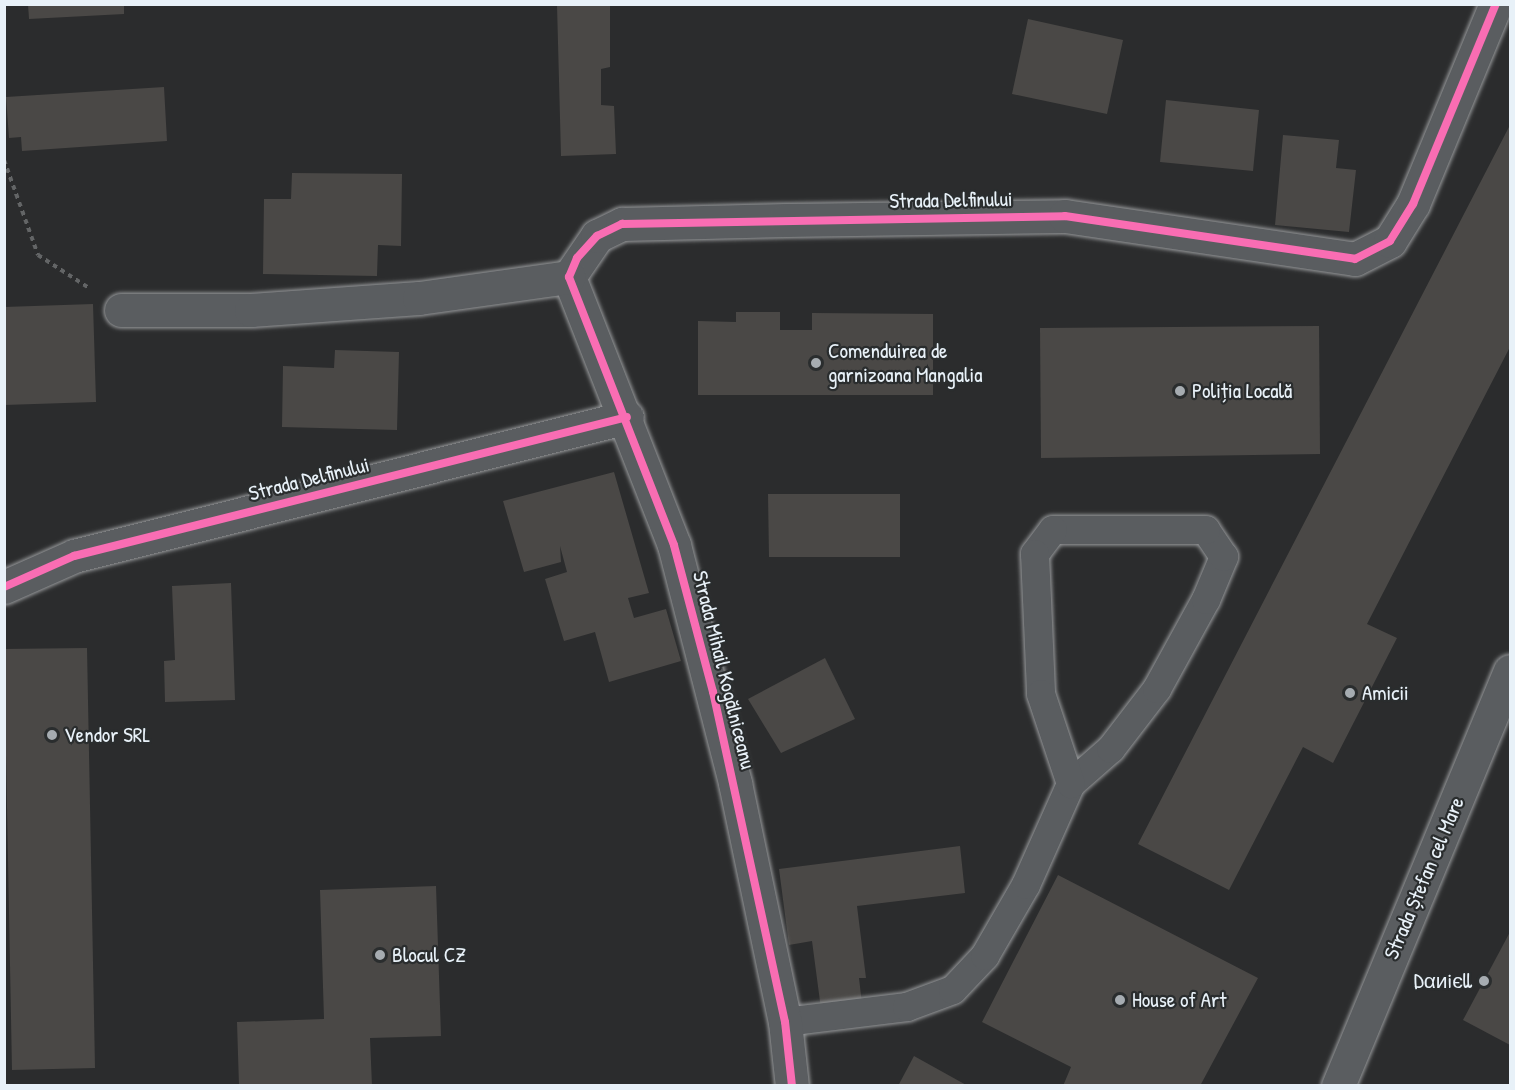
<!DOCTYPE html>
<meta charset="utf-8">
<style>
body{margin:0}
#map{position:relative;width:1515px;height:1090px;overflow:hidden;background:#2b2c2d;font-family:"Patrick Hand",sans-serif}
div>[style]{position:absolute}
.building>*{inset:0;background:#4a4846}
.path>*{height:4px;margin-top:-2px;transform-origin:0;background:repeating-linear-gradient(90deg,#636566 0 4.5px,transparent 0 9px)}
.roads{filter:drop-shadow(0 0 2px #96989a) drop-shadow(0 0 2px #96989a)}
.service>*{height:28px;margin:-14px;padding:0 14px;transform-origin:14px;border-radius:14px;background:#5a5d60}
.minor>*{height:33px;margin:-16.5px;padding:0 16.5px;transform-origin:16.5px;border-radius:16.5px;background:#5a5d60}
.secondary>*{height:33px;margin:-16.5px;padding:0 16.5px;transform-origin:16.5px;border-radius:16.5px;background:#5a5d60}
.cycleway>*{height:8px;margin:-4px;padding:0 4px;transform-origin:4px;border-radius:4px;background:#f96db3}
.dots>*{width:16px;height:16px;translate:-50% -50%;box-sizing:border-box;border:3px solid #2a2d2e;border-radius:50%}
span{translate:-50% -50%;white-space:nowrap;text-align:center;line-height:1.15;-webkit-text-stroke:4.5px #2a2d2e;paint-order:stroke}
.street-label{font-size:21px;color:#e8f1f8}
.poi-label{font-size:21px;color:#e8f1f8}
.left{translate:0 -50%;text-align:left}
.right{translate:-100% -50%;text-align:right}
.frame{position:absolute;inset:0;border:6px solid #e8f1f8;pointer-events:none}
</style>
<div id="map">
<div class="building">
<i style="clip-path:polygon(28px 4px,124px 4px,124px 14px,29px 19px)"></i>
<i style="clip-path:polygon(610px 4px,610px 67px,601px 69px,601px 105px,614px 106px,616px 154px,561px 156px,557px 5px)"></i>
<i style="clip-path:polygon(1028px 19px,1123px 40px,1107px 114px,1012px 94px)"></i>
<i style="clip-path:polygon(164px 87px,167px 141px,22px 151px,21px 137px,9px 138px,6px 97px)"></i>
<i style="clip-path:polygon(1166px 100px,1259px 110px,1253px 171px,1160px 162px)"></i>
<i style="clip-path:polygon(1510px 125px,1510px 347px,1367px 624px,1397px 638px,1333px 763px,1303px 747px,1229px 890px,1138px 844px)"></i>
<i style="clip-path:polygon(1283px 135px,1339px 140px,1336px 168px,1356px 170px,1349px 232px,1275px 225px)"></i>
<i style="clip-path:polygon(292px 173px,402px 174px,401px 246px,378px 245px,377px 276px,263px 274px,264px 199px,291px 199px)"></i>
<i style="clip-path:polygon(93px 304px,96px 402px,4px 405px,4px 307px)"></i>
<i style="clip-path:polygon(736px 312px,780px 312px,780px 330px,812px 330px,812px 313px,933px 314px,933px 395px,698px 395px,698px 321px,736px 322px)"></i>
<i style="clip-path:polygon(1319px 326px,1320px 454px,1041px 458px,1040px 328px)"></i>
<i style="clip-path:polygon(335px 350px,399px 352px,397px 430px,282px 427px,283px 366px,334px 368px)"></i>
<i style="clip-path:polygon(614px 472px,649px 593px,628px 598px,634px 618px,666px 609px,681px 661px,609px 682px,595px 632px,564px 641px,545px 579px,567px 572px,560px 546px,561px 562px,524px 572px,503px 501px)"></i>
<i style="clip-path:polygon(768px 494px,900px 494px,900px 557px,769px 557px)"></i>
<i style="clip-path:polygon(231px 583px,235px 700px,165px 702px,164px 661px,175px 660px,172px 586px)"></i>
<i style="clip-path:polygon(87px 648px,95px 1068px,12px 1070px,4px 649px)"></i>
<i style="clip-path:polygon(825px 658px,855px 719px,781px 753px,748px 699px)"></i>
<i style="clip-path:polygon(960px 846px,965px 893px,857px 906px,866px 978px,859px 978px,862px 1004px,821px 1009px,812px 941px,789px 945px,779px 869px)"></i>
<i style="clip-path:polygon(1058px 875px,1258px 978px,1200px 1086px,1063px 1086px,1071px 1067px,982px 1022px)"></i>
<i style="clip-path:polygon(436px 886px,441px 1036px,370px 1038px,372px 1086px,239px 1086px,237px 1022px,324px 1019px,320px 890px)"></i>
<i style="clip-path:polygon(1510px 932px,1510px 1045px,1463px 1020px)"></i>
<i style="clip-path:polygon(914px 1056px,968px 1086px,898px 1086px)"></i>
</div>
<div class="path">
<i style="left:4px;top:160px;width:101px;rotate:70.3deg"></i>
<i style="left:38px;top:255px;width:61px;rotate:32.9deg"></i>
</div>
<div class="roads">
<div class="service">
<i style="left:785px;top:1022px;width:123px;rotate:-7deg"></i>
<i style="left:907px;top:1007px;width:49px;rotate:-20.3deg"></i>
<i style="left:953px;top:990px;width:47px;rotate:-46.7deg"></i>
<i style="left:985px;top:956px;width:82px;rotate:-60deg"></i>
<i style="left:1026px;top:885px;width:111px;rotate:-66deg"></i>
<i style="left:1071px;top:784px;width:53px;rotate:-41.2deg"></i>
<i style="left:1111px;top:749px;width:76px;rotate:-52.5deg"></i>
<i style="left:1157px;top:689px;width:102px;rotate:-61.2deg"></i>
<i style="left:1206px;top:600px;width:47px;rotate:-67.3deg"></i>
<i style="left:1224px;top:557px;width:32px;rotate:-124deg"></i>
<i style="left:1206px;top:530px;width:153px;rotate:180deg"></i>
<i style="left:1053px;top:530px;width:30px;rotate:127deg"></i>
<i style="left:1035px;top:554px;width:140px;rotate:87.5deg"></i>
<i style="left:1041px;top:694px;width:95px;rotate:71.6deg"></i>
</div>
<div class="minor">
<i style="left:569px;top:277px;width:50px;rotate:-55.7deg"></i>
<i style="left:597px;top:236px;width:28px;rotate:-26deg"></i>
<i style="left:622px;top:224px;width:164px;rotate:-1.4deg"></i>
<i style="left:786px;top:220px;width:279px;rotate:-0.8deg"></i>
<i style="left:1065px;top:216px;width:293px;rotate:8.4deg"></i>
<i style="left:1355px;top:259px;width:39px;rotate:-27deg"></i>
<i style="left:1390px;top:241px;width:44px;rotate:-58.1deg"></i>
<i style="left:1413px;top:204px;width:217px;rotate:-67.5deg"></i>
<i style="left:569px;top:277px;width:288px;rotate:68.6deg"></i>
<i style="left:674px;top:545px;width:246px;rotate:75.6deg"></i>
<i style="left:735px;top:783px;width:244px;rotate:78.2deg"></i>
<i style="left:785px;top:1022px;width:64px;rotate:83.8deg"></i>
<i style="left:121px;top:310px;width:130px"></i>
<i style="left:251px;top:310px;width:168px;rotate:-4.1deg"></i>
<i style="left:419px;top:298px;width:151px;rotate:-8deg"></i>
<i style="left:4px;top:587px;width:77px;rotate:-23.9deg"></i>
<i style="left:74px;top:556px;width:570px;rotate:-14.11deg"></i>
</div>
<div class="secondary">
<i style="left:1338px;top:1086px;width:449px;rotate:-67.5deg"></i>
</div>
</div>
<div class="cycleway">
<i style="left:4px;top:587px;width:77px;rotate:-23.9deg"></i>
<i style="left:74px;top:556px;width:570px;rotate:-14.11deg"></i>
<i style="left:792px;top:1086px;width:64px;rotate:-96.2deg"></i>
<i style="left:785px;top:1022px;width:338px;rotate:-102.3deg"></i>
<i style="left:713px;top:692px;width:152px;rotate:-104.9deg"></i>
<i style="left:674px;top:545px;width:288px;rotate:-111.4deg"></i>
<i style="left:569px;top:277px;width:21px;rotate:-67deg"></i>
<i style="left:577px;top:258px;width:30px;rotate:-48deg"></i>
<i style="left:597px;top:236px;width:28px;rotate:-26deg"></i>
<i style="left:622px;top:224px;width:443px;rotate:-1deg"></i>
<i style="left:1065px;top:216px;width:293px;rotate:8.4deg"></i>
<i style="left:1355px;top:259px;width:39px;rotate:-27deg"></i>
<i style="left:1390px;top:241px;width:44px;rotate:-58.1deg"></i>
<i style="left:1413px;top:204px;width:217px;rotate:-67.5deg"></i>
</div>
<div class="dots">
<i style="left:816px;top:363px;background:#a6acb1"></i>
<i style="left:1180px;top:391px;background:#a6acb1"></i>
<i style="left:1350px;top:693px;background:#a6acb1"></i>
<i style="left:52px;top:735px;background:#a6acb1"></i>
<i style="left:380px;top:955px;background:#a6acb1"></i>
<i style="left:1484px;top:981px;background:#a6acb1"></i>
<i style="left:1120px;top:1000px;background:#a6acb1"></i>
</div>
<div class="street-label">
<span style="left:951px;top:200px;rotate:-1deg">Strada Delfinului</span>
<span style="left:309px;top:479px;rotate:-14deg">Strada Delfinului</span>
<span style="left:724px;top:670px;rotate:76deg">Strada Mihail Kogălniceanu</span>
<span style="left:1424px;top:878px;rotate:-67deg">Strada Ștefan cel Mare</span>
</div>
<div class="poi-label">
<span class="left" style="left:828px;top:363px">Comenduirea de<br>garnizoana Mangalia</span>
<span class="left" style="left:1192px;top:391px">Poliția Locală</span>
<span class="left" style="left:1362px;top:693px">Amicii</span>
<span class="left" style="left:64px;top:735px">Vendor SRL</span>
<span class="left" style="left:392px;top:955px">Blocul CZ</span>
<span class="right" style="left:1472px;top:981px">Dαиiєll</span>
<span class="left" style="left:1132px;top:1000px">House of Art</span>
</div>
<div class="frame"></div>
</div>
